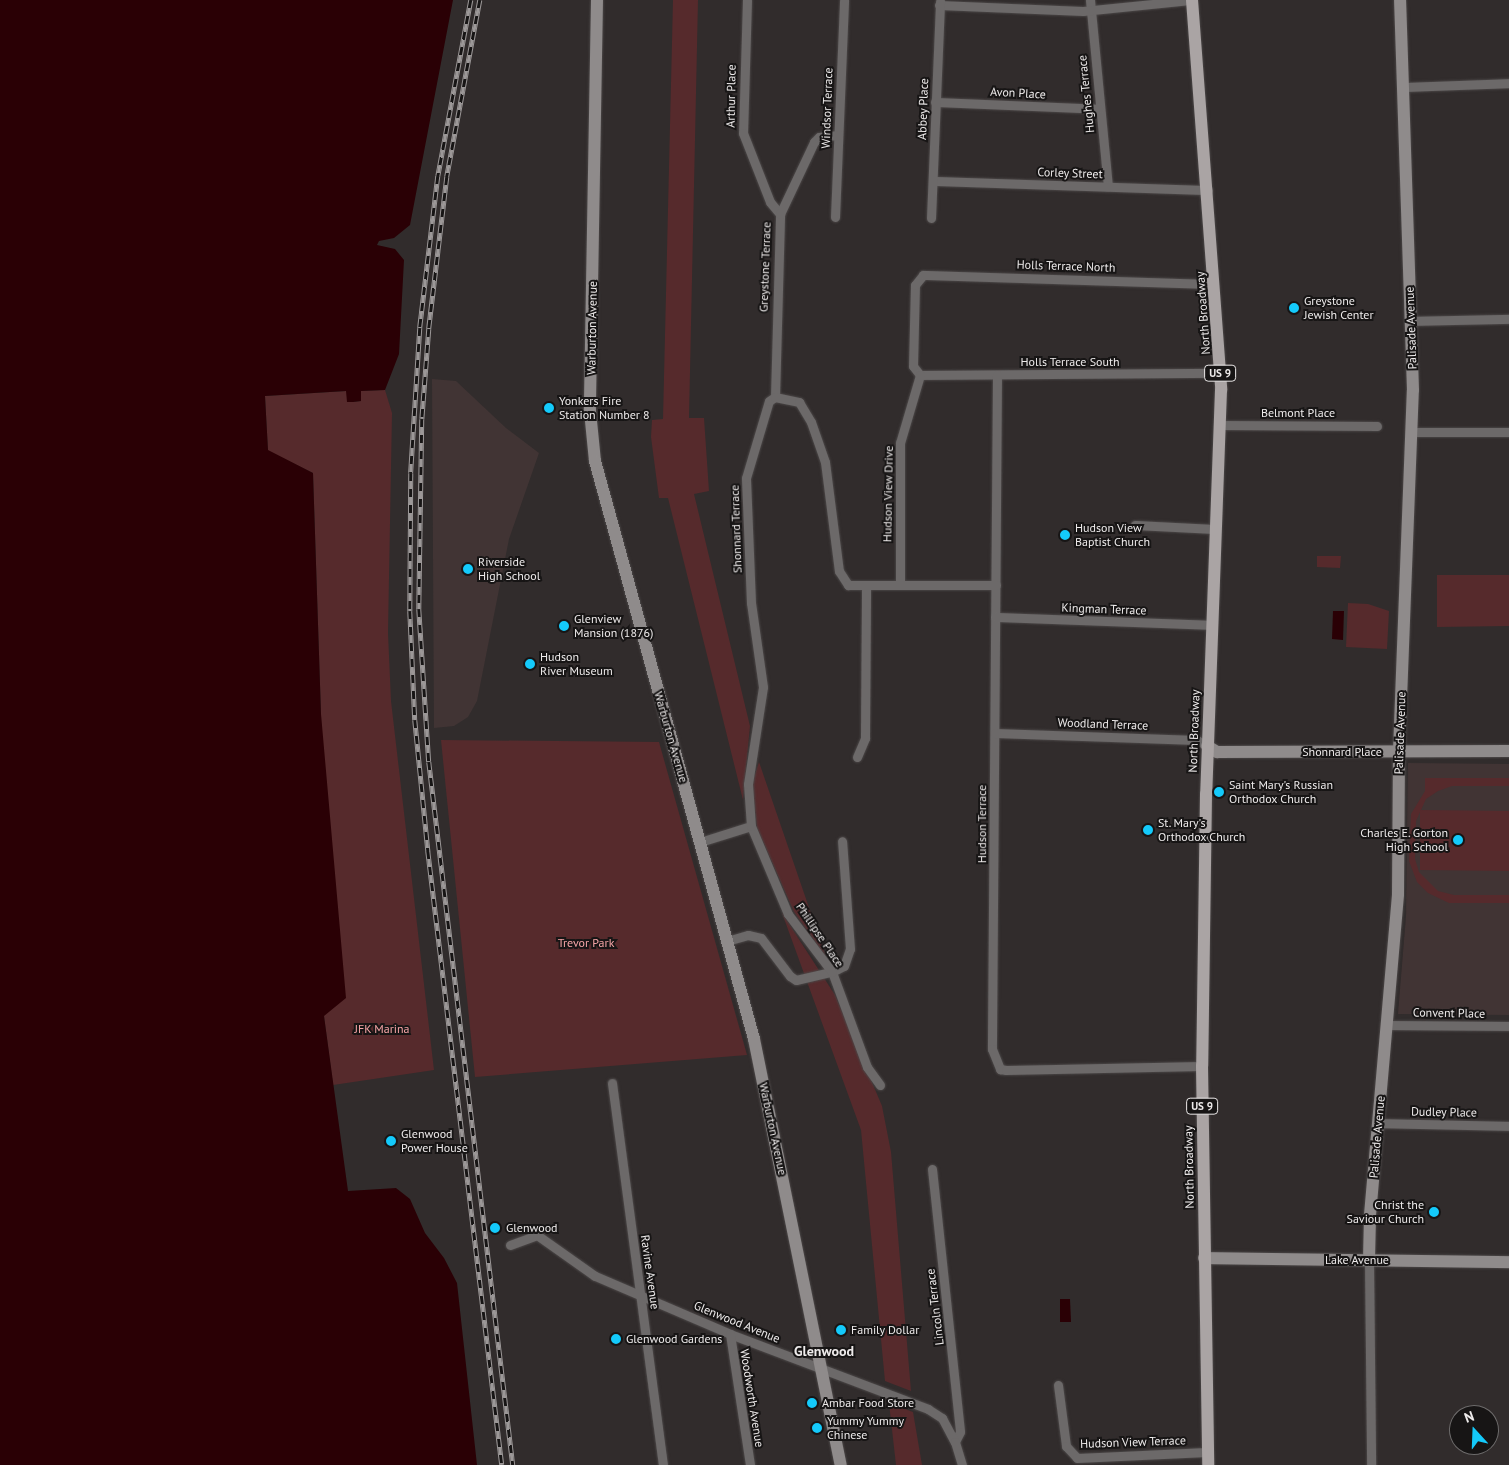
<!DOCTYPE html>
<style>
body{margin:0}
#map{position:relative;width:1509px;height:1465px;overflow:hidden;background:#312c2c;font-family:"PT Sans",sans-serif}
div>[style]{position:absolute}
.built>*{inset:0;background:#413434}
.green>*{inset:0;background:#562a2c}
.water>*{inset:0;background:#2a0005}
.roads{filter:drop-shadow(0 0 1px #4b4747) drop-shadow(0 0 1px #4b4747)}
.street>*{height:9px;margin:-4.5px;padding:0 4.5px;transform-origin:4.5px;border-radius:4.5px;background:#6c6969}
.secondary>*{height:12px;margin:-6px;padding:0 6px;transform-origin:6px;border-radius:6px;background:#8f8b8b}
.primary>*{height:12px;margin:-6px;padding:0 6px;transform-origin:6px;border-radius:6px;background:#aaa4a4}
.rail>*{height:4.5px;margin-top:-2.25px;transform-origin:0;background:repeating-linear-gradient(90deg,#171515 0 8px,#9c9898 0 16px);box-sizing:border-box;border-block:1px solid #9c9898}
.dots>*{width:14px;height:14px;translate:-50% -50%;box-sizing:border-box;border:2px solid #171515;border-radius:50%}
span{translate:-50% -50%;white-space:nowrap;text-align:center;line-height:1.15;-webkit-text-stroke:4px #171515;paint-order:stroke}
.shield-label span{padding:1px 4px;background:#171515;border:1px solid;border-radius:4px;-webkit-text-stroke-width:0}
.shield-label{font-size:11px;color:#eeebeb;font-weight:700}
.street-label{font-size:12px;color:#eeebeb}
.poi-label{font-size:12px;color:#eeebeb}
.left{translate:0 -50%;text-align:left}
.right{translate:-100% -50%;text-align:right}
.park-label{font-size:12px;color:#f6a5a7}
.neighbourhood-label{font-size:14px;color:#eeebeb;font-weight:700}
.north{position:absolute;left:1449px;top:1405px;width:50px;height:50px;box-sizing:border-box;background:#171515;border:1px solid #6d6b6b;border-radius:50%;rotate:340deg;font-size:14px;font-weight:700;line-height:20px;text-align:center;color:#eeebeb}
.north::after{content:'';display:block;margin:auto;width:18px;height:22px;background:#14cafb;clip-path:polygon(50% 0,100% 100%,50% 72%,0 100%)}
</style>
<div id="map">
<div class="built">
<i style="clip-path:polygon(432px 379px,456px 381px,506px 428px,539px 453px,509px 539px,477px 701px,468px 717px,454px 726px,434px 728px)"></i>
<i style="clip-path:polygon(1408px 763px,1509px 764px,1509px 1015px,1398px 1014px,1406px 916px)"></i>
</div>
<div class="green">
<i style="clip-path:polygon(673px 0,698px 0,689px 418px,704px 418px,709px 491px,694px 494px,750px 726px,743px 800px,668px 498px,659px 498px,651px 437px,652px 420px,663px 419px)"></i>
<i style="clip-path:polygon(385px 390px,392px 413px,388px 633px,391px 701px,434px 1070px,333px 1085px,324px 1016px,321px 714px,313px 473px,268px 451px,265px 396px,347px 391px,347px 402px,353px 402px,361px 401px,361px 391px)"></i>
<i style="clip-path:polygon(1317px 556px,1341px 556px,1340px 568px,1317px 567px)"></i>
<i style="clip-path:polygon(1437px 575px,1509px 575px,1509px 626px,1437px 627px)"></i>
<i style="clip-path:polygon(1348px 603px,1368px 604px,1389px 611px,1387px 649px,1346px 647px)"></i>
<i style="clip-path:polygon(441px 740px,659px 742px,747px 1055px,475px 1077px)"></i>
<i style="clip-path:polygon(759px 762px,816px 928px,826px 957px,794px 912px,757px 828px,752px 783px)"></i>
<i style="clip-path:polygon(1425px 778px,1509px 778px,1509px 786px,1452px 786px,1438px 791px,1426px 799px,1416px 821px,1415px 859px,1419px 872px,1438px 891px,1454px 895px,1509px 895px,1509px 903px,1449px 903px,1428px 893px,1417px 882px,1409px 861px,1411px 814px,1425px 791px)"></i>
<i style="clip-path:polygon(1420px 810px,1509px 811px,1509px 871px,1420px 870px)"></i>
<i style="clip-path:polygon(782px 913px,835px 995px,882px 1106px,891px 1152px,911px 1391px,885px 1381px,861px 1130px)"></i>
<i style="clip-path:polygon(889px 1403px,913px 1412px,922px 1465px,896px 1465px)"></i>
</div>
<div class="water">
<i style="clip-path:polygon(0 0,453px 0,410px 225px,394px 238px,379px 241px,377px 245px,395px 249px,404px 260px,399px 354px,385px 390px,361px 391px,361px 401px,353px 402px,347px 402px,346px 391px,265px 396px,268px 450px,313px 473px,321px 714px,346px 998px,324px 1016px,348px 1191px,396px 1188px,410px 1199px,425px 1233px,444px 1258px,457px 1283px,477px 1465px,0 1465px)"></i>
<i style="clip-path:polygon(1333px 611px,1344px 611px,1343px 640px,1332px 639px)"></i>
<i style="clip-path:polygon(1060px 1299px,1070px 1299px,1071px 1322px,1060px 1322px)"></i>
</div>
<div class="roads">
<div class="street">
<i style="left:747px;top:0;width:133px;rotate:91.7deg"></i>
<i style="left:743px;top:133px;width:74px;rotate:68.6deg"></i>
<i style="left:770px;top:202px;width:16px;rotate:50deg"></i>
<i style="left:1090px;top:0;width:187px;rotate:84.5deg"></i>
<i style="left:939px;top:5px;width:144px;rotate:2.4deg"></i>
<i style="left:1083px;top:11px;width:110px;rotate:-5.8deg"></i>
<i style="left:1402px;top:87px;width:107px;rotate:-2.1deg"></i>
<i style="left:935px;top:102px;width:165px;rotate:2.4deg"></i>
<i style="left:933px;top:181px;width:275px;rotate:1.9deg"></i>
<i style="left:835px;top:217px;width:217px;rotate:-87.6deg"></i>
<i style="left:931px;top:218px;width:217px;rotate:-87.6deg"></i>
<i style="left:1411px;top:321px;width:98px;rotate:-1.2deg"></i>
<i style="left:920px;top:375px;width:11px;rotate:-128deg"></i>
<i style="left:913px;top:366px;width:81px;rotate:-88.6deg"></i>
<i style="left:915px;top:285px;width:13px;rotate:-51deg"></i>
<i style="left:923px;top:275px;width:291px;rotate:1.8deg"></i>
<i style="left:920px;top:375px;width:300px;rotate:-0.4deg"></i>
<i style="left:997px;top:375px;width:674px;rotate:90.43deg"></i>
<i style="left:992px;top:1049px;width:22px;rotate:68deg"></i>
<i style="left:1000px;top:1069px;width:6px;rotate:9deg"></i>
<i style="left:1006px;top:1070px;width:196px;rotate:-1.2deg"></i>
<i style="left:775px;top:397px;width:183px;rotate:-88.4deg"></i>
<i style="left:780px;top:214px;width:80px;rotate:-64.7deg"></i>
<i style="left:814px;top:142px;width:7px;rotate:-45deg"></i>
<i style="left:819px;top:137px;width:19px;rotate:-6deg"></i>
<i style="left:1219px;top:425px;width:158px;rotate:0.4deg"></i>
<i style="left:1411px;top:432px;width:98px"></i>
<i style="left:1135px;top:525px;width:80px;rotate:2.9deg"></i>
<i style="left:900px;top:585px;width:142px;rotate:-90deg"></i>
<i style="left:900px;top:443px;width:71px;rotate:-73.6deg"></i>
<i style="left:995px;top:617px;width:216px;rotate:2.1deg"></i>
<i style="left:995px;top:733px;width:202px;rotate:2deg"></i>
<i style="left:1197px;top:740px;width:12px;rotate:31deg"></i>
<i style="left:857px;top:757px;width:21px;rotate:-67deg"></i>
<i style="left:865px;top:738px;width:153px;rotate:-89.6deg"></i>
<i style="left:700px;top:842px;width:53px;rotate:-17.4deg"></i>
<i style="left:727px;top:941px;width:22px;rotate:-16deg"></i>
<i style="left:748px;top:935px;width:13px;rotate:13deg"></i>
<i style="left:761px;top:938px;width:48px;rotate:52.7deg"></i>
<i style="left:790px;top:976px;width:7px;rotate:34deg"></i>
<i style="left:796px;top:980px;width:37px;rotate:-13deg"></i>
<i style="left:832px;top:972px;width:13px;rotate:-27deg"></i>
<i style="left:844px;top:966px;width:18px;rotate:-71deg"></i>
<i style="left:850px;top:949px;width:108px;rotate:-94.2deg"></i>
<i style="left:1388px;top:1025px;width:121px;rotate:0.5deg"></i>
<i style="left:612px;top:1083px;width:385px;rotate:82.4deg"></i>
<i style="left:880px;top:1085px;width:22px;rotate:-126deg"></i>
<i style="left:867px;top:1067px;width:101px;rotate:-110.2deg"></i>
<i style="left:832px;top:972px;width:73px;rotate:-127.2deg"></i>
<i style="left:788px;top:914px;width:95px;rotate:-112.8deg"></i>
<i style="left:751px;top:826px;width:42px;rotate:-94.1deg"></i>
<i style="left:748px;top:784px;width:98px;rotate:-81.2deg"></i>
<i style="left:763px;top:687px;width:85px;rotate:-98.1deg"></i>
<i style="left:751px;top:603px;width:125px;rotate:-92.3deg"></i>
<i style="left:746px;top:478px;width:80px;rotate:-73.4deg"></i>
<i style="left:769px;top:401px;width:7px;rotate:-34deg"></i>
<i style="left:775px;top:397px;width:25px;rotate:12deg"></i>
<i style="left:799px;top:402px;width:23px;rotate:59deg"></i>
<i style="left:811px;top:422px;width:42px;rotate:70.7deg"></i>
<i style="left:825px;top:462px;width:110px;rotate:82.7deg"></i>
<i style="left:839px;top:571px;width:17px;rotate:57deg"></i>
<i style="left:848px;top:585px;width:148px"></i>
<i style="left:1378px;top:1123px;width:131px;rotate:1.3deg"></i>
<i style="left:932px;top:1169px;width:264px;rotate:83.9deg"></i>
<i style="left:960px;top:1432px;width:11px;rotate:117deg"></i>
<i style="left:510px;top:1245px;width:29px;rotate:-20deg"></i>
<i style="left:537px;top:1235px;width:71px;rotate:35.3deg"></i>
<i style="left:595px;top:1276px;width:147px;rotate:23.2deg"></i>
<i style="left:730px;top:1334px;width:212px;rotate:20.7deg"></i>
<i style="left:928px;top:1409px;width:17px;rotate:33deg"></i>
<i style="left:942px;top:1418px;width:27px;rotate:62deg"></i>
<i style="left:955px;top:1442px;width:24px;rotate:73deg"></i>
<i style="left:1369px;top:1260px;width:205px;rotate:89.4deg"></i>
<i style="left:730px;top:1334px;width:133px;rotate:81.3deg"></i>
<i style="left:1058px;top:1385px;width:62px;rotate:82.5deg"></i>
<i style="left:1066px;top:1446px;width:16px;rotate:47deg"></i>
<i style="left:1077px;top:1458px;width:130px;rotate:-2.6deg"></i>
</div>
<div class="secondary">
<i style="left:597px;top:0;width:411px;rotate:91deg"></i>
<i style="left:590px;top:411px;width:50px;rotate:84.3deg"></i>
<i style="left:595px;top:461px;width:599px;rotate:74.62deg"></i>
<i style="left:754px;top:1039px;width:435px;rotate:78.5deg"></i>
<i style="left:1207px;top:746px;width:12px;rotate:31deg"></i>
<i style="left:1217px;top:752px;width:292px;rotate:-0.2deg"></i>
<i style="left:1204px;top:1258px;width:305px;rotate:0.8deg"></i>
<i style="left:1369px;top:1260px;width:45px;rotate:-88.7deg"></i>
<i style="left:1370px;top:1215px;width:322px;rotate:-85deg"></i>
<i style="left:1398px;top:894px;width:143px;rotate:-89.6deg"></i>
<i style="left:1399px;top:751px;width:361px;rotate:-87.8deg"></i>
<i style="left:1413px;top:390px;width:390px;rotate:-91.9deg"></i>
</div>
<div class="primary">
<i style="left:1192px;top:0;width:391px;rotate:85.7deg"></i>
<i style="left:1221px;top:390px;width:404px;rotate:92.1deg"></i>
<i style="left:1206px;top:794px;width:272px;rotate:90.8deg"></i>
<i style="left:1202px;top:1066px;width:399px;rotate:89.1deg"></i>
</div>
</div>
<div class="rail">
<i style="left:471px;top:0;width:179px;rotate:100.6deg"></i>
<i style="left:438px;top:176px;width:153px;rotate:96.8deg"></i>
<i style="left:420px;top:328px;width:145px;rotate:93.6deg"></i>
<i style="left:411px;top:473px;width:138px;rotate:90.4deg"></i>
<i style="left:410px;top:611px;width:109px;rotate:87.4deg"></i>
<i style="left:415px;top:720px;width:132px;rotate:84.3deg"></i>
<i style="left:428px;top:851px;width:618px;rotate:83.13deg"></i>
<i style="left:480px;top:0;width:180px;rotate:100.6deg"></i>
<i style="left:447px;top:177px;width:153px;rotate:96.8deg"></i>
<i style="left:429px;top:329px;width:90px;rotate:94.4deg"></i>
<i style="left:422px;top:419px;width:190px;rotate:90.9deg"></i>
<i style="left:419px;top:609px;width:153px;rotate:86.3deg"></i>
<i style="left:429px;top:762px;width:708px;rotate:83.19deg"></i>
</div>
<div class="dots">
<i style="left:1294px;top:308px;background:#14cafb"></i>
<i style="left:549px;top:408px;background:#14cafb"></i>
<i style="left:1065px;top:535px;background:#14cafb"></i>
<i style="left:468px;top:569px;background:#14cafb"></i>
<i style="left:564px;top:626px;background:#14cafb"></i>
<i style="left:530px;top:664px;background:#14cafb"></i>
<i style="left:1219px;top:792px;background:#14cafb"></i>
<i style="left:1148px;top:830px;background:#14cafb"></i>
<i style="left:1458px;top:840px;background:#14cafb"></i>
<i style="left:391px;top:1141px;background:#14cafb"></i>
<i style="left:1434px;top:1212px;background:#14cafb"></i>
<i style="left:495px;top:1228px;background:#14cafb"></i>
<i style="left:841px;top:1330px;background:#14cafb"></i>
<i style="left:616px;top:1339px;background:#14cafb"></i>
<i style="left:812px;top:1403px;background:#14cafb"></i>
<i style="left:817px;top:1428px;background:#14cafb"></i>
</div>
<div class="shield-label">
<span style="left:1220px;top:373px">US 9</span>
<span style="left:1202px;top:1106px">US 9</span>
</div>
<div class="street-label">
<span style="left:1018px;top:93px;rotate:3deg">Avon Place</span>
<span style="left:1086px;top:94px;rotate:-96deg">Hughes Terrace</span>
<span style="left:731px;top:96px;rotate:-89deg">Arthur Place</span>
<span style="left:827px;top:108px;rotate:-88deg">Windsor Terrace</span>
<span style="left:923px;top:109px;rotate:-88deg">Abbey Place</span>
<span style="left:1070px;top:173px;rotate:2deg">Corley Street</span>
<span style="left:1066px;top:266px;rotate:2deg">Holls Terrace North</span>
<span style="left:765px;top:267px;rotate:-88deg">Greystone Terrace</span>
<span style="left:1203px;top:313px;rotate:-94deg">North Broadway</span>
<span style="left:592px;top:328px;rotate:-89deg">Warburton Avenue</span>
<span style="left:1411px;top:328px;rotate:-92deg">Palisade Avenue</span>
<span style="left:1070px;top:362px">Holls Terrace South</span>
<span style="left:1298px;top:413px">Belmont Place</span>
<span style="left:888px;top:494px;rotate:-89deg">Hudson View Drive</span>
<span style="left:736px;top:529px;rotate:-92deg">Shonnard Terrace</span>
<span style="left:1104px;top:609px;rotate:2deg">Kingman Terrace</span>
<span style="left:1103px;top:724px;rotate:2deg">Woodland Terrace</span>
<span style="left:1194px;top:731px;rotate:-88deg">North Broadway</span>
<span style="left:1400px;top:733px;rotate:-88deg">Palisade Avenue</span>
<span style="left:671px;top:737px;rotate:74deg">Warburton Avenue</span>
<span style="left:1342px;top:752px">Shonnard Place</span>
<span style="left:982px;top:824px;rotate:-90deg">Hudson Terrace</span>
<span style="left:820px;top:935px;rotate:56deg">Phillipse Place</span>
<span style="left:1449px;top:1013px;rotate:1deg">Convent Place</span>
<span style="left:1444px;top:1112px;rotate:1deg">Dudley Place</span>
<span style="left:773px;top:1129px;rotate:78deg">Warburton Avenue</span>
<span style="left:1377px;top:1137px;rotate:-85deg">Palisade Avenue</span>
<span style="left:1189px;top:1167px;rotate:-91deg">North Broadway</span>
<span style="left:1357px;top:1260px">Lake Avenue</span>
<span style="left:650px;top:1272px;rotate:82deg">Ravine Avenue</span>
<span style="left:935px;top:1307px;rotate:-97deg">Lincoln Terrace</span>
<span style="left:737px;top:1322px;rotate:22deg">Glenwood Avenue</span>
<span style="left:752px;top:1398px;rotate:81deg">Woodworth Avenue</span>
<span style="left:1133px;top:1442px;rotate:-2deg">Hudson View Terrace</span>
</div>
<div class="poi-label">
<span class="left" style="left:1304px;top:308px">Greystone<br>Jewish Center</span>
<span class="left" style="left:559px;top:408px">Yonkers Fire<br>Station Number 8</span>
<span class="left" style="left:1075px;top:535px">Hudson View<br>Baptist Church</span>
<span class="left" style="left:478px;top:569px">Riverside<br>High School</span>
<span class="left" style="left:574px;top:626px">Glenview<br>Mansion (1876)</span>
<span class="left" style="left:540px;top:664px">Hudson<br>River Museum</span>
<span class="left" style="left:1229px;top:792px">Saint Mary's Russian<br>Orthodox Church</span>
<span class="left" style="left:1158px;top:830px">St. Mary's<br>Orthodox Church</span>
<span class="right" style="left:1448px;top:840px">Charles E. Gorton<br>High School</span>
<span class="left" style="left:401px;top:1141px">Glenwood<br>Power House</span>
<span class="right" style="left:1424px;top:1212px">Christ the<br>Saviour Church</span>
<span class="left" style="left:506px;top:1228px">Glenwood</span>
<span class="left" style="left:851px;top:1330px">Family Dollar</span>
<span class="left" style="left:626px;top:1339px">Glenwood Gardens</span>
<span class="left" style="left:822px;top:1403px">Ambar Food Store</span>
<span class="left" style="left:827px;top:1428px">Yummy Yummy<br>Chinese</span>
</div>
<div class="park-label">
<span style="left:586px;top:943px">Trevor Park</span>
<span style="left:382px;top:1029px">JFK Marina</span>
</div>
<div class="neighbourhood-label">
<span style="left:824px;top:1351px">Glenwood</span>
</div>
<div class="north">N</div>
</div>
